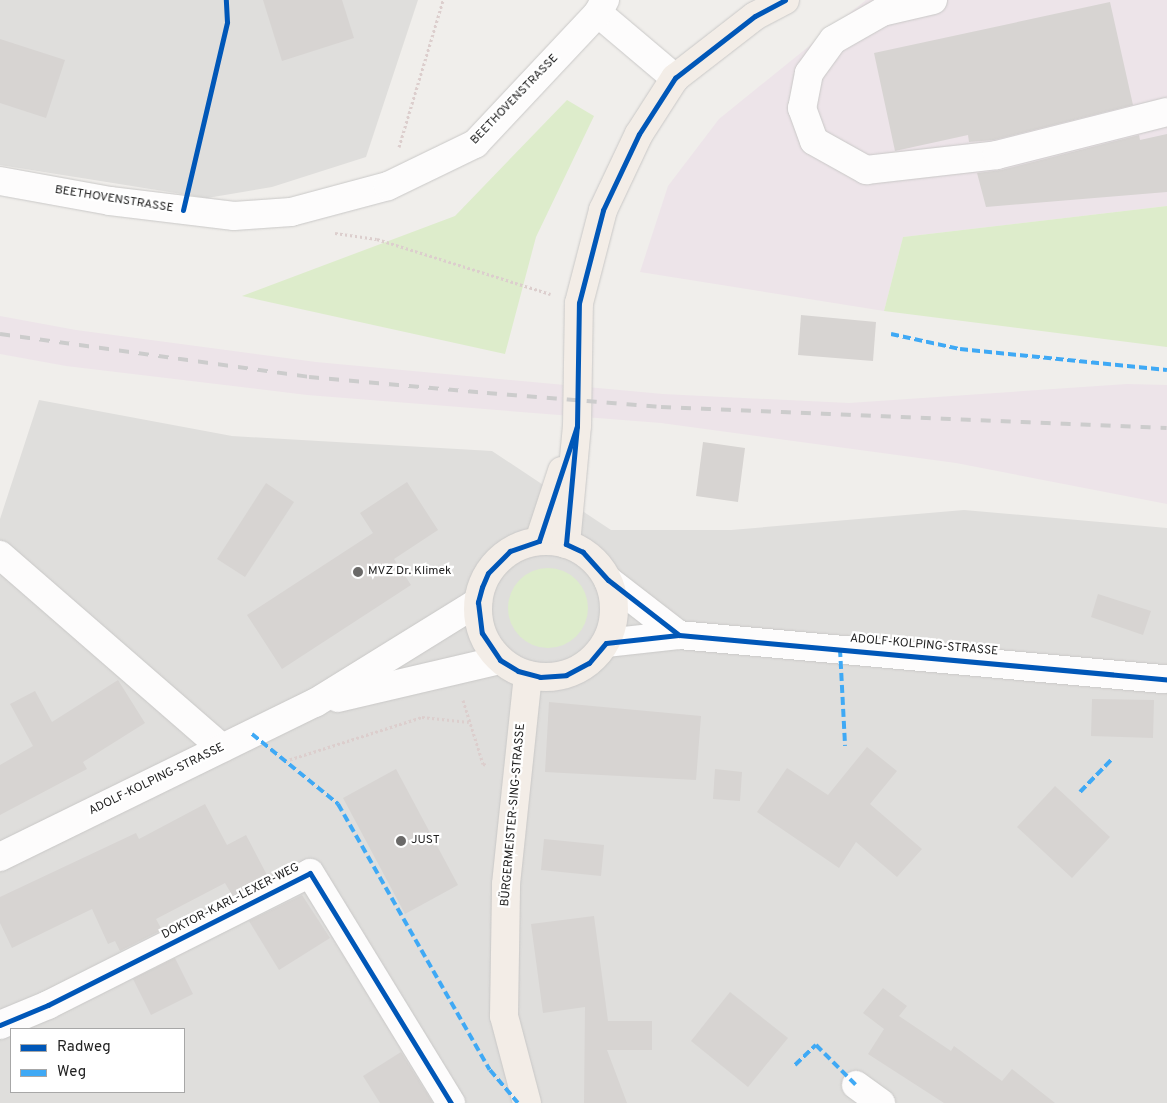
<!DOCTYPE html>
<meta charset="utf-8">
<style>
body{margin:0}
#map{position:relative;width:1167px;height:1103px;overflow:hidden;background:#f0eeeb;font-family:Overpass,sans-serif}
div>[style]{position:absolute}
.residential>*{inset:0;background:#dfdedc}
.industrial>*{inset:0;background:#ede4e9}
.grass>*{inset:0;background:#ddeccb}
.round{border-radius:50%}
.building>*{inset:0;background:#d7d4d2}
.path>*{height:3px;margin-top:-1.5px;transform-origin:0;background:repeating-linear-gradient(90deg,#dccecd 0 2.5px,transparent 0 5px)}
.roads{filter:drop-shadow(0 0 1px #c9c8c7) drop-shadow(0 0 1px #c9c8c7)}
.minor>*{height:28px;margin:-14px;padding:0 14px;transform-origin:14px;border-radius:14px;background:#fdfcfc}
.major>*{height:28px;margin:-14px;padding:0 14px;transform-origin:14px;border-radius:14px;background:#f3ede7}
.major>.ring{margin:-14px;padding:0;box-sizing:content-box;background:none;border:28px solid #f3ede7;border-radius:50%}
.rail>*{height:4px;margin-top:-2px;transform-origin:0;background:repeating-linear-gradient(90deg,#ccc 0 10px,transparent 0 20px)}
.quiet>*{height:4px;margin-top:-2px;transform-origin:0;background:repeating-linear-gradient(90deg,#3fa9f5 0 8px,transparent 0 12px)}
.cycleway>*{height:5px;margin:-2.5px;padding:0 2.5px;transform-origin:2.5px;border-radius:2.5px;background:#0057b8}
.dots>*{width:14px;height:14px;translate:-50% -50%;box-sizing:border-box;border:2px solid #fff;border-radius:50%}
span{translate:-50% -50%;white-space:nowrap;text-align:center;line-height:1.15;-webkit-text-stroke:4.5px #fff;paint-order:stroke}
.street-label{font-size:12px;color:#222}
.poi-label{font-size:12px;color:#222}
.left{translate:0 -50%;text-align:left}
.legend{position:absolute;left:10px;top:1028px;width:175px;height:65px;box-sizing:border-box;background:#fff;border:1px solid #a7a7a7;margin:0;padding:6px 9px;list-style:none;font-size:15px;color:#222}
.legend li{display:flex;align-items:center;gap:10px;height:25px}
.legend b{width:25px;border:1px solid #a7a7a7}
</style>
<div id="map">
<div class="residential">
<i style="clip-path:polygon(0 0,418px 0,366px 157px,272px 187px,207px 198px,0 165px)"></i>
<i style="clip-path:polygon(evenodd,39px 400px,232px 436px,492px 451px,611px 530px,731px 530px,964px 510px,1167px 528px,1167px 1103px,0 1103px,0 519px,39px 400px,11px 1029px,184px 1029px,184px 1092px,11px 1092px,11px 1029px)"></i>
</div>
<div class="industrial">
<i style="clip-path:polygon(866px 0,1167px 0,1167px 206px,903px 237px,884px 311px,640px 272px,668px 186px,719px 119px)"></i>
<i style="clip-path:polygon(0 316px,76px 330px,316px 362px,663px 394px,849px 403px,1127px 384px,1167px 385px,1167px 504px,956px 463px,661px 423px,307px 395px,66px 366px,0 354px)"></i>
</div>
<div class="grass">
<i style="clip-path:polygon(567px 100px,594px 116px,536px 237px,505px 354px,242px 296px,455px 216px)"></i>
<i style="clip-path:polygon(1167px 206px,1167px 347px,884px 311px,903px 237px)"></i>
<i class="round" style="left:508px;top:568px;width:80px;height:80px"></i>
</div>
<div class="building">
<i style="clip-path:polygon(263px 0,342px 0,354px 38px,282px 61px)"></i>
<i style="clip-path:polygon(1110px 2px,1133px 105px,994px 140px,969px 142px,968px 135px,895px 151px,874px 53px)"></i>
<i style="clip-path:polygon(0 39px,65px 60px,46px 118px,0 103px)"></i>
<i style="clip-path:polygon(1167px 134px,1167px 192px,986px 207px,977px 173px,1001px 170px,1139px 135px,1140px 140px)"></i>
<i style="clip-path:polygon(801px 315px,876px 322px,873px 361px,798px 355px)"></i>
<i style="clip-path:polygon(703px 442px,745px 448px,738px 502px,696px 496px)"></i>
<i style="clip-path:polygon(407px 482px,438px 530px,394px 559px,411px 585px,282px 669px,247px 615px,373px 533px,360px 513px)"></i>
<i style="clip-path:polygon(266px 483px,294px 502px,245px 577px,217px 559px)"></i>
<i style="clip-path:polygon(1098px 594px,1151px 611px,1143px 635px,1091px 617px)"></i>
<i style="clip-path:polygon(118px 680px,145px 723px,83px 762px,87px 769px,0 815px,0 765px,33px 746px,10px 704px,35px 691px,52px 722px)"></i>
<i style="clip-path:polygon(1092px 699px,1154px 700px,1153px 738px,1091px 736px)"></i>
<i style="clip-path:polygon(549px 702px,701px 716px,696px 780px,545px 772px)"></i>
<i style="clip-path:polygon(867px 747px,897px 771px,870px 804px,922px 849px,897px 877px,856px 842px,839px 868px,757px 812px,787px 768px,828px 795px)"></i>
<i style="clip-path:polygon(396px 769px,458px 885px,405px 914px,343px 798px)"></i>
<i style="clip-path:polygon(715px 769px,742px 772px,740px 801px,713px 799px)"></i>
<i style="clip-path:polygon(1055px 786px,1110px 837px,1072px 878px,1017px 827px)"></i>
<i style="clip-path:polygon(205px 804px,227px 845px,246px 835px,268px 877px,232px 895px,225px 883px,156px 919px,162px 930px,120px 951px,115px 941px,108px 944px,92px 909px,12px 948px,0 923px,0 897px,136px 833px,139px 839px)"></i>
<i style="clip-path:polygon(544px 839px,604px 845px,601px 876px,541px 870px)"></i>
<i style="clip-path:polygon(302px 895px,330px 938px,279px 970px,249px 921px)"></i>
<i style="clip-path:polygon(594px 916px,608px 1021px,652px 1021px,652px 1050px,607px 1050px,627px 1103px,584px 1103px,585px 1007px,543px 1013px,531px 924px)"></i>
<i style="clip-path:polygon(175px 958px,193px 994px,151px 1015px,133px 979px)"></i>
<i style="clip-path:polygon(883px 988px,907px 1006px,899px 1016px,951px 1051px,954px 1046px,1002px 1081px,1012px 1069px,1055px 1103px,944px 1103px,868px 1054px,884px 1029px,863px 1013px)"></i>
<i style="clip-path:polygon(730px 992px,788px 1038px,748px 1087px,691px 1041px)"></i>
<i style="clip-path:polygon(401px 1052px,433px 1103px,380px 1103px,363px 1076px)"></i>
</div>
<div class="path">
<i style="left:399px;top:147px;width:153px;rotate:-73.3deg"></i>
<i style="left:335px;top:233px;width:42px;rotate:8.1deg"></i>
<i style="left:377px;top:239px;width:182px;rotate:17.6deg"></i>
<i style="left:463px;top:700px;width:67px;rotate:72.6deg"></i>
<i style="left:483px;top:764px;width:5px;rotate:11deg"></i>
<i style="left:285px;top:761px;width:144px;rotate:-17.8deg"></i>
<i style="left:422px;top:717px;width:47px;rotate:6.1deg"></i>
</div>
<div class="roads">
<div class="minor">
<i style="left:933px;top:0;width:52px;rotate:166.8deg"></i>
<i style="left:882px;top:12px;width:56px;rotate:150.3deg"></i>
<i style="left:833px;top:40px;width:41px;rotate:126deg"></i>
<i style="left:809px;top:73px;width:36px;rotate:101deg"></i>
<i style="left:802px;top:108px;width:35px;rotate:70deg"></i>
<i style="left:814px;top:141px;width:60px;rotate:29.1deg"></i>
<i style="left:866px;top:170px;width:132px;rotate:-6.5deg"></i>
<i style="left:997px;top:155px;width:175px;rotate:-14.2deg"></i>
<i style="left:598px;top:13px;width:101px;rotate:40.2deg"></i>
<i style="left:0;top:181px;width:112px;rotate:10.3deg"></i>
<i style="left:110px;top:201px;width:125px;rotate:6.9deg"></i>
<i style="left:234px;top:216px;width:57px;rotate:-4deg"></i>
<i style="left:291px;top:212px;width:100px;rotate:-15deg"></i>
<i style="left:388px;top:186px;width:97px;rotate:-25.8deg"></i>
<i style="left:475px;top:144px;width:180px;rotate:-46.8deg"></i>
<i style="left:598px;top:13px;width:15px;rotate:-62deg"></i>
<i style="left:0;top:555px;width:294px;rotate:41deg"></i>
<i style="left:608px;top:580px;width:90px;rotate:37.8deg"></i>
<i style="left:606px;top:643px;width:73px;rotate:-6.3deg"></i>
<i style="left:679px;top:635px;width:490px;rotate:5.2deg"></i>
<i style="left:338px;top:698px;width:166px;rotate:-13.2deg"></i>
<i style="left:0;top:857px;width:351px;rotate:-26.1deg"></i>
<i style="left:315px;top:703px;width:192px;rotate:-31.8deg"></i>
<i style="left:0;top:1025px;width:52px;rotate:-22.6deg"></i>
<i style="left:48px;top:1005px;width:293px;rotate:-26.7deg"></i>
<i style="left:310px;top:873px;width:270px;rotate:58.5deg"></i>
<i style="left:856px;top:1085px;width:31px;rotate:36deg"></i>
</div>
<div class="major">
<i class="ring" style="left:478px;top:541px;width:108px;height:108px"></i>
<i style="left:539px;top:541px;width:74px;rotate:-71.8deg"></i>
<i style="left:566px;top:544px;width:119px;rotate:-84.7deg"></i>
<i style="left:577px;top:426px;width:123px;rotate:-89.1deg"></i>
<i style="left:579px;top:303px;width:96px;rotate:-75.5deg"></i>
<i style="left:603px;top:210px;width:84px;rotate:-64.7deg"></i>
<i style="left:639px;top:134px;width:67px;rotate:-57.3deg"></i>
<i style="left:675px;top:78px;width:101px;rotate:-37.8deg"></i>
<i style="left:755px;top:16px;width:34px;rotate:-28deg"></i>
<i style="left:527px;top:1103px;width:90px;rotate:-104.8deg"></i>
<i style="left:504px;top:1016px;width:132px;rotate:-89.1deg"></i>
<i style="left:506px;top:884px;width:210px;rotate:-84deg"></i>
</div>
</div>
<div class="rail">
<i style="left:0;top:334px;width:312px;rotate:7.9deg"></i>
<i style="left:309px;top:377px;width:179px;rotate:5.1deg"></i>
<i style="left:487px;top:393px;width:175px;rotate:4.6deg"></i>
<i style="left:661px;top:407px;width:506px;rotate:2.38deg"></i>
</div>
<div class="quiet">
<i style="left:891px;top:334px;width:71px;rotate:12.3deg"></i>
<i style="left:960px;top:349px;width:208px;rotate:5.8deg"></i>
<i style="left:840px;top:649px;width:97px;rotate:87deg"></i>
<i style="left:252px;top:734px;width:111px;rotate:39.1deg"></i>
<i style="left:338px;top:804px;width:306px;rotate:60.3deg"></i>
<i style="left:490px;top:1070px;width:43px;rotate:49.7deg"></i>
<i style="left:1080px;top:792px;width:45px;rotate:-45.9deg"></i>
<i style="left:795px;top:1065px;width:29px;rotate:-44deg"></i>
<i style="left:816px;top:1045px;width:57px;rotate:45deg"></i>
</div>
<div class="cycleway">
<i style="left:183px;top:210px;width:193px;rotate:-76.8deg"></i>
<i style="left:227px;top:22px;width:22px;rotate:-93deg"></i>
<i style="left:577px;top:426px;width:121px;rotate:108.3deg"></i>
<i style="left:539px;top:541px;width:31px;rotate:161deg"></i>
<i style="left:510px;top:551px;width:31px;rotate:135deg"></i>
<i style="left:488px;top:573px;width:15px;rotate:113deg"></i>
<i style="left:482px;top:587px;width:16px;rotate:105deg"></i>
<i style="left:478px;top:602px;width:31px;rotate:83deg"></i>
<i style="left:482px;top:633px;width:32px;rotate:56deg"></i>
<i style="left:500px;top:660px;width:21px;rotate:31deg"></i>
<i style="left:518px;top:671px;width:23px;rotate:15deg"></i>
<i style="left:540px;top:677px;width:26px;rotate:-4deg"></i>
<i style="left:566px;top:675px;width:26px;rotate:-28deg"></i>
<i style="left:589px;top:663px;width:26px;rotate:-50deg"></i>
<i style="left:606px;top:643px;width:73px;rotate:-6.3deg"></i>
<i style="left:679px;top:635px;width:490px;rotate:5.2deg"></i>
<i style="left:679px;top:635px;width:90px;rotate:-142.2deg"></i>
<i style="left:608px;top:580px;width:38px;rotate:-132deg"></i>
<i style="left:583px;top:552px;width:19px;rotate:-155deg"></i>
<i style="left:566px;top:544px;width:119px;rotate:-84.7deg"></i>
<i style="left:577px;top:426px;width:123px;rotate:-89.1deg"></i>
<i style="left:579px;top:303px;width:96px;rotate:-75.5deg"></i>
<i style="left:603px;top:210px;width:84px;rotate:-64.7deg"></i>
<i style="left:639px;top:134px;width:67px;rotate:-57.3deg"></i>
<i style="left:675px;top:78px;width:101px;rotate:-37.8deg"></i>
<i style="left:755px;top:16px;width:34px;rotate:-28deg"></i>
<i style="left:0;top:1025px;width:52px;rotate:-22.6deg"></i>
<i style="left:48px;top:1005px;width:293px;rotate:-26.7deg"></i>
<i style="left:310px;top:873px;width:270px;rotate:58.5deg"></i>
</div>
<div class="dots">
<i style="left:358px;top:572px;background:#6a6968"></i>
<i style="left:401px;top:841px;background:#6a6968"></i>
</div>
<div class="street-label">
<span style="left:515px;top:100px;rotate:-46deg">BEETHOVENSTRASSE</span>
<span style="left:114px;top:200px;rotate:9deg">BEETHOVENSTRASSE</span>
<span style="left:924px;top:646px;rotate:5deg">ADOLF-KOLPING-STRASSE</span>
<span style="left:157px;top:780px;rotate:-26deg">ADOLF-KOLPING-STRASSE</span>
<span style="left:514px;top:815px;rotate:-85deg">BÜRGERMEISTER-SING-STRASSE</span>
<span style="left:231px;top:902px;rotate:-27deg">DOKTOR-KARL-LEXER-WEG</span>
</div>
<div class="poi-label">
<span class="left" style="left:368px;top:572px">MVZ Dr. Klimek</span>
<span class="left" style="left:411px;top:841px">JUST</span>
</div>
<ul class="legend">
<li><b style="height:6px;background:#0057b8"></b>Radweg</li>
<li><b style="height:6px;background:#3fa9f5"></b>Weg</li>
</ul>
</div>
